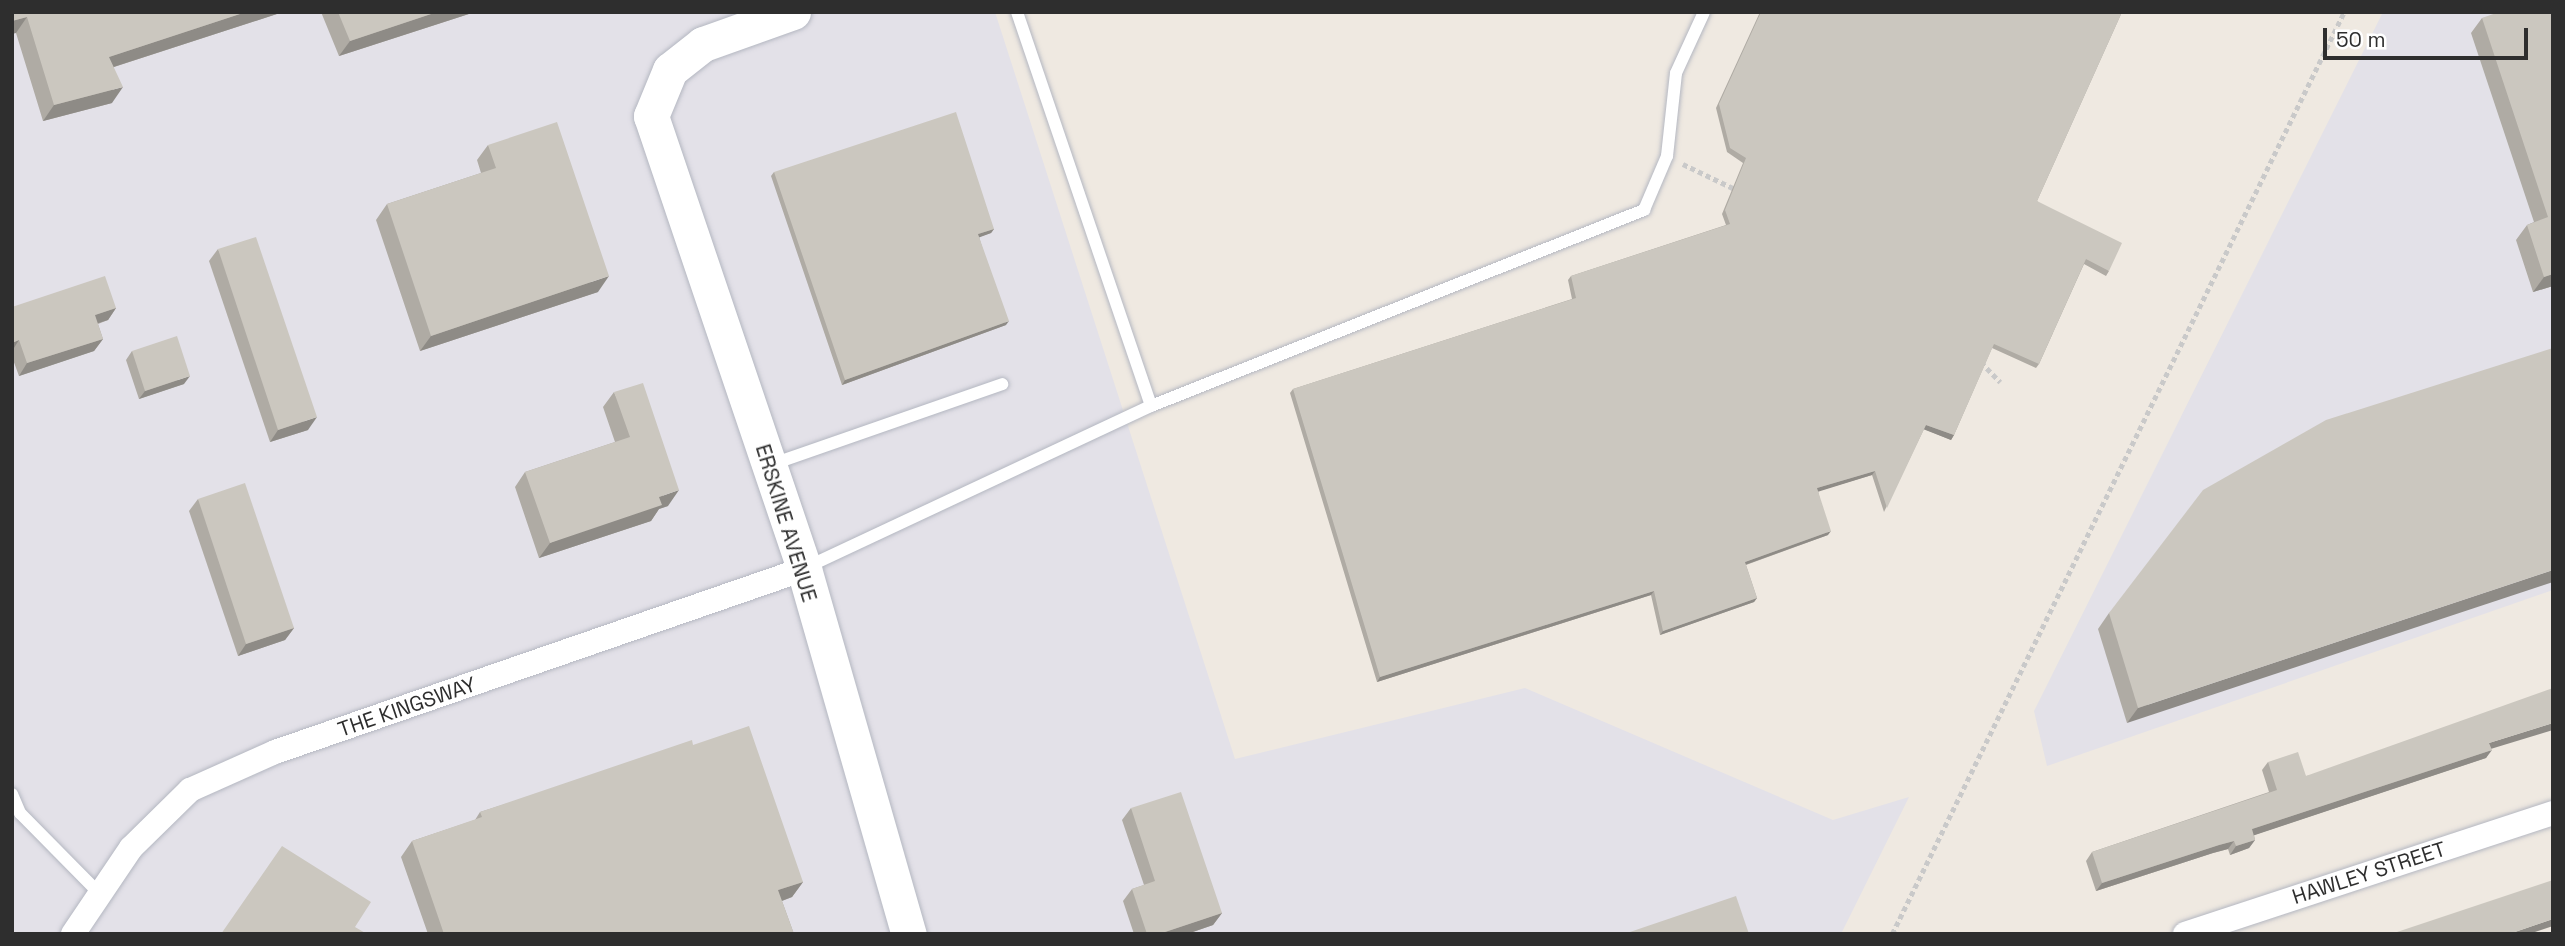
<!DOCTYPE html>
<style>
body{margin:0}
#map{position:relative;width:2565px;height:946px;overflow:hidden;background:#efe9e1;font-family:"Space Grotesk",sans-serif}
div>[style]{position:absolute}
.industrial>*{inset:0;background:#e3e1e8}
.path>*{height:4.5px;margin-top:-2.25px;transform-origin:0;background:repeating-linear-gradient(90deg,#c9c9c9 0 5px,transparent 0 8.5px)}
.roads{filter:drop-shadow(0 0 2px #b4b7c1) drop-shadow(0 0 2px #b4b7c1)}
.lane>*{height:12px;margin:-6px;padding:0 6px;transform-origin:6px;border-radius:6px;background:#fff}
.street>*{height:24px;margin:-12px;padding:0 12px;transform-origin:12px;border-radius:12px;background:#fff}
.secondary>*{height:35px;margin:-17.5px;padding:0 17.5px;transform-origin:17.5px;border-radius:17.5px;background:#fff}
.wall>*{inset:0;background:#afaba4}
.shaded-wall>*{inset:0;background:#8e8b86}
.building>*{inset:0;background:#cbc7bf}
span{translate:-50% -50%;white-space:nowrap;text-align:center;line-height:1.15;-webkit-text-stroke:5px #fff;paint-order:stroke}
.street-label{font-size:21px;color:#2e2e2e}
.frame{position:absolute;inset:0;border:14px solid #2e2e2e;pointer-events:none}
.scale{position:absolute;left:2323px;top:28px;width:205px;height:32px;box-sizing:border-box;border:4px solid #2e2e2e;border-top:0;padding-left:9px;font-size:21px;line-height:24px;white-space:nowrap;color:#2e2e2e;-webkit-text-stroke:5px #fff;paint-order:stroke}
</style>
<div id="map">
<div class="industrial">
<i style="clip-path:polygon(12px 12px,995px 12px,1235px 759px,1525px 688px,1833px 820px,1909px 797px,1841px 934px,12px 934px)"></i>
<i style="clip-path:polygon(2383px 12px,2553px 12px,2553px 590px,2047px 766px,2034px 711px)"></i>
</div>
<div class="path">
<i style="left:1683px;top:164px;width:58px;rotate:25.7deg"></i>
<i style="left:1981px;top:362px;width:28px;rotate:46deg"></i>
<i style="left:1892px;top:934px;width:1027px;rotate:-63.88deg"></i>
</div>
<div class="roads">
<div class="lane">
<i style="left:1017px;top:12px;width:416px;rotate:71.2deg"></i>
<i style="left:770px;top:465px;width:246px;rotate:-19.2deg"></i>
<i style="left:807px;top:567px;width:380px;rotate:-25.1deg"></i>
<i style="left:1151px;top:406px;width:531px;rotate:-21.68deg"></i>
<i style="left:1644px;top:210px;width:59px;rotate:-66.9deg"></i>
<i style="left:1667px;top:156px;width:83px;rotate:-83.8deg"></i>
<i style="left:1676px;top:73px;width:67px;rotate:-65.3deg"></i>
<i style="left:12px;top:794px;width:21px;rotate:67deg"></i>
<i style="left:20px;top:813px;width:112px;rotate:45.4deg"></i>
</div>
<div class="street">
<i style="left:73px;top:934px;width:104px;rotate:-56deg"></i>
<i style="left:131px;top:848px;width:83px;rotate:-44.5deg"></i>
<i style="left:190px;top:790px;width:93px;rotate:-24.1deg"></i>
<i style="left:275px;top:752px;width:560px;rotate:-19.08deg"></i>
<i style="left:2185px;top:934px;width:387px;rotate:-18.2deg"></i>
</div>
<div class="secondary">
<i style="left:793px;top:12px;width:96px;rotate:160.4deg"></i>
<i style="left:703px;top:44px;width:42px;rotate:141.8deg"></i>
<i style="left:670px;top:70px;width:50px;rotate:112.4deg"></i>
<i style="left:651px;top:116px;width:478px;rotate:71.3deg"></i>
<i style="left:804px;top:569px;width:380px;rotate:74deg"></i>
</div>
</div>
<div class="wall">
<i style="clip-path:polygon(12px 12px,283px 12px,114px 67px,112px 103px,43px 121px,16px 33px)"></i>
<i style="clip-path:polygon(321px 12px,475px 12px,339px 56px)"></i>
<i style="clip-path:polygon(1760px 12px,2122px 12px,2037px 201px,2109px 271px,2106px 276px,2084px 264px,2039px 364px,2036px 368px,1992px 348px,1954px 435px,1951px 440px,1924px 429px,1884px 512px,1872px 475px,1818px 491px,1828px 535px,1746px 565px,1757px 598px,1754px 602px,1660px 635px,1651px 595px,1377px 682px,1290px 393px,1293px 389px,1572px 299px,1568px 280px,1571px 276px,1726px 225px,1722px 214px,1743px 163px,1727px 152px,1716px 108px)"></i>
<i style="clip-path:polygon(2553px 12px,2553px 286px,2533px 292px,2516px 240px,2527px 225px,2534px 222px,2471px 33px,2482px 18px)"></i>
<i style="clip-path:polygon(488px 145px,598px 292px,420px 351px,376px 220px,387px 204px,481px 173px,477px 160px)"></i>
<i style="clip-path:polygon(774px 172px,994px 229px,991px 233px,979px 237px,1006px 325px,842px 385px,771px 176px)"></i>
<i style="clip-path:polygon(218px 249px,308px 430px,270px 442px,209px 261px)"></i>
<i style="clip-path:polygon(12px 307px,116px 308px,108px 320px,98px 324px,103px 339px,94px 351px,19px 376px,12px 357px)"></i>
<i style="clip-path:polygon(2553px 348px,2127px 723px,2098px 629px,2109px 613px)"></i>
<i style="clip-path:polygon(132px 351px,184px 384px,139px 399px,126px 360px)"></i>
<i style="clip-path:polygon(614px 392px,668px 506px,659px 509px,651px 521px,539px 558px,515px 487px,525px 472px,615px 442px,603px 407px)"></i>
<i style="clip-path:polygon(198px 499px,294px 628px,285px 640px,238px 656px,189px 511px)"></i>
<i style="clip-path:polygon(693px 745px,803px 882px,792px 897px,782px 901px,794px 934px,428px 934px,401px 857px,412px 841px,475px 820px,480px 812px)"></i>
<i style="clip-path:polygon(2491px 749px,2486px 758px,2254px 835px,2255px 840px,2249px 848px,2230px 855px,2228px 849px,2213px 853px,2096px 891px,2086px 861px,2092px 852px,2269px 792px,2262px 770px,2268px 762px,2306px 776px)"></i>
<i style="clip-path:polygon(1131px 808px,1222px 913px,1213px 925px,1187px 934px,1134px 934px,1123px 901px,1132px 889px,1144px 885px,1122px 820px)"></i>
</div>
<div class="shaded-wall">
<i style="clip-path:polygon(246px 12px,283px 12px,98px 72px,109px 57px)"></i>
<i style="clip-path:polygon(437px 12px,475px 12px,339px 56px,350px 41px)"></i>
<i style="clip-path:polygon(27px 17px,16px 33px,12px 34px,12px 21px)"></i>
<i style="clip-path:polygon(123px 87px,112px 103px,43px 121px,54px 105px)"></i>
<i style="clip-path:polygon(994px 229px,991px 233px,975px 239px,978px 234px)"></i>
<i style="clip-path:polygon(2553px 274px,2553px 286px,2533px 292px,2544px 277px)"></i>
<i style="clip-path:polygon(609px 276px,598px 292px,420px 351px,431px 336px)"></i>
<i style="clip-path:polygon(116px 308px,108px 320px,86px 327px,95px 315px)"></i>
<i style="clip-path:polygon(1009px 321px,1006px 325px,842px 385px,845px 380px)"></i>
<i style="clip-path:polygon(103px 339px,94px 351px,19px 376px,27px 363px)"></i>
<i style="clip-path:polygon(19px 340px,12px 351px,12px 343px)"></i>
<i style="clip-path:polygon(190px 376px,184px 384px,139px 399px,145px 391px)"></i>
<i style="clip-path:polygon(317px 417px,308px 430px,270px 442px,278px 430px)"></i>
<i style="clip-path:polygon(1926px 425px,1954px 435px,1951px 440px,1923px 429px)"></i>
<i style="clip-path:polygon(1875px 471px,1872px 475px,1814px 493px,1817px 488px)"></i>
<i style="clip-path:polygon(679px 490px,668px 506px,659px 509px,651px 521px,539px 558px,550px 543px,659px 497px)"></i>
<i style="clip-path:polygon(1831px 531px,1828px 535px,1742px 566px,1745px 562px)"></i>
<i style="clip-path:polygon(2553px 570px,2553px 582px,2127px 723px,2138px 708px)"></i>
<i style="clip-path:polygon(1654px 591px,1651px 595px,1377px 682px,1380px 677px)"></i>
<i style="clip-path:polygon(1757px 598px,1754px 602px,1660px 635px,1663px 631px)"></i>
<i style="clip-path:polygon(294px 628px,285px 640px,238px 656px,246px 644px)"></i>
<i style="clip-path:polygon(2553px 723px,2553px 730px,2484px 751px,2489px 743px)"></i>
<i style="clip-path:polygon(2492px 750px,2486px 758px,2246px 838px,2252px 829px)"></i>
<i style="clip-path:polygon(2255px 840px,2249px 848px,2230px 855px,2236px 846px)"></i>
<i style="clip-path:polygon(2234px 841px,2228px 849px,2213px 853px,2096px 891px,2102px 883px,2219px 845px)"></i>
<i style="clip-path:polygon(803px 882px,792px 897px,768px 906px,778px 890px)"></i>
<i style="clip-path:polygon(1222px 913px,1213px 925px,1187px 934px,1159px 934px)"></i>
<i style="clip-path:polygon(2553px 919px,2553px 926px,2529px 934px,2509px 934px)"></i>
</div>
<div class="building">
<i style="clip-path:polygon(12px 12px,246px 12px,109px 57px,123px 87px,54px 105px,27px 17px,12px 21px)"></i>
<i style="clip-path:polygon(338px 12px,437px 12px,350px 41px)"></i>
<i style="clip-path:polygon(1761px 12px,2122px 12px,2037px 201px,2122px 243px,2109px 271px,2086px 259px,2039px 364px,1994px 344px,1954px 435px,1926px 425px,1887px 508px,1875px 471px,1817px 488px,1831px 531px,1745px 562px,1757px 598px,1663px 631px,1654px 591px,1380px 677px,1293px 389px,1576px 298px,1571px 276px,1730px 224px,1725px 210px,1746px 158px,1730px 148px,1719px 104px)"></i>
<i style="clip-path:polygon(2499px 12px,2553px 12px,2553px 274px,2544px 277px,2527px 225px,2548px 217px,2482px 18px)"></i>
<i style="clip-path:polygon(956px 112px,994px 229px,978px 234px,1009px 321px,845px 380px,774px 172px)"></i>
<i style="clip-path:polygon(557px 122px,609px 276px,431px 336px,387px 204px,496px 168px,488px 145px)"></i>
<i style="clip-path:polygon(256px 237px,317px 417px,278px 430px,218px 249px)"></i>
<i style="clip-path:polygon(105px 276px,116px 308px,95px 315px,103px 339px,27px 363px,19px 340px,12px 343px,12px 307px)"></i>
<i style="clip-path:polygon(177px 336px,190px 376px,145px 391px,132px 351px)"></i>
<i style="clip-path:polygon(2553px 348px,2553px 570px,2138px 708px,2109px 613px,2203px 490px,2326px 420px)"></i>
<i style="clip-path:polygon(643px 383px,679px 490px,659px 497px,662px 505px,550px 543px,525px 472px,630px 437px,614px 392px)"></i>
<i style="clip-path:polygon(245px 483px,294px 628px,246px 644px,198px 499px)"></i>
<i style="clip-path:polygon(2553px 688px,2553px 723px,2489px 743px,2492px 750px,2252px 829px,2255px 840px,2236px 846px,2234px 841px,2219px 845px,2102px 883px,2092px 852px,2277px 790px,2268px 762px,2298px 752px,2306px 776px)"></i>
<i style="clip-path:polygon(749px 726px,803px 882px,778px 890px,794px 934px,444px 934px,412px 841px,482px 817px,480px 812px,692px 740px,693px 745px)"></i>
<i style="clip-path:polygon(1181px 792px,1222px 913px,1159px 934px,1147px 934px,1132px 889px,1155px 881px,1131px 808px)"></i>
<i style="clip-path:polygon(282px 846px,371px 902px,355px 927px,367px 934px,221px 934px)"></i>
<i style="clip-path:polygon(2553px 880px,2553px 919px,2509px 934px,2495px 934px,2494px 932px,2488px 934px,2391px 934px)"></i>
<i style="clip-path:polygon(1736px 896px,1749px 934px,1624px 934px)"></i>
</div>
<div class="street-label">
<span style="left:786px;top:523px;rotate:73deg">ERSKINE AVENUE</span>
<span style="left:407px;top:707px;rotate:-19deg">THE KINGSWAY</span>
<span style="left:2369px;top:873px;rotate:-18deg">HAWLEY STREET</span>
</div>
<div class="frame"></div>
<div class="scale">50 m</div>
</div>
